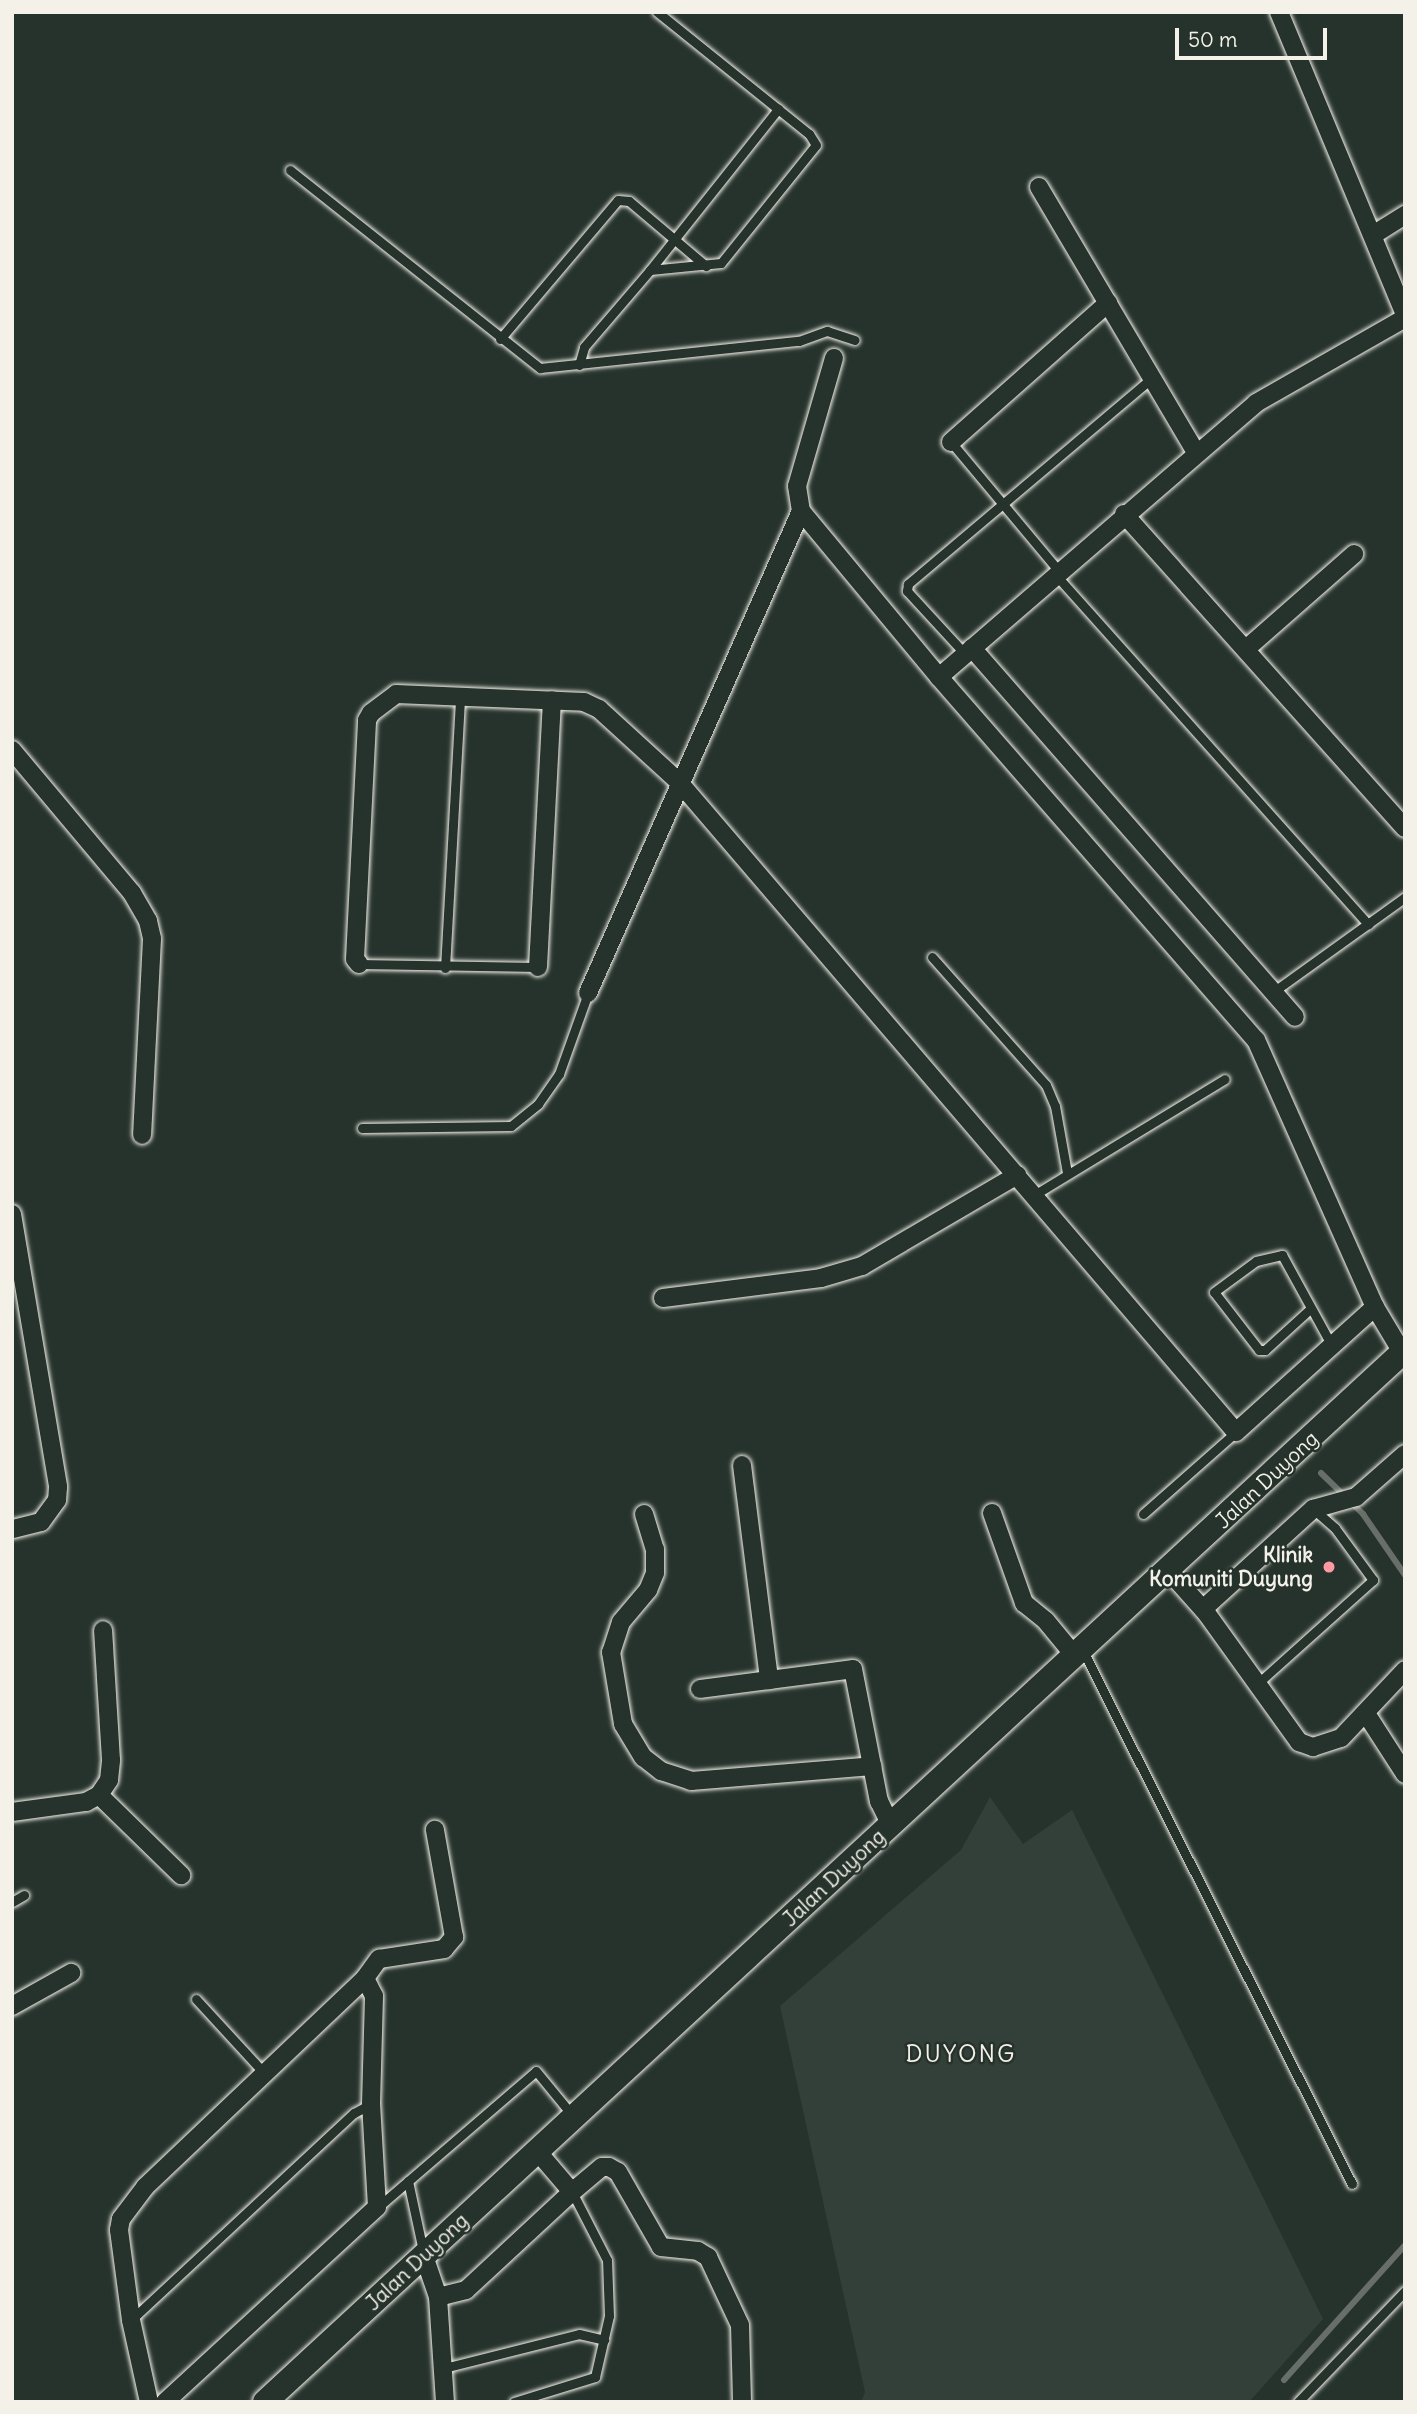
<!DOCTYPE html>
<style>
body{margin:0}
#map{position:relative;width:1417px;height:2414px;overflow:hidden;background:#26332d;font-family:Delius,sans-serif}
div>[style]{position:absolute}
.built>*{inset:0;background:#333f39}
.stream>*{height:6px;margin:-3px;padding:0 3px;transform-origin:3px;border-radius:3px;background:#676f68}
.roads{filter:drop-shadow(0 0 2px #f4f1e8) drop-shadow(0 0 2px #f4f1e8)}
.service>*{height:9px;margin:-4.5px;padding:0 4.5px;transform-origin:4.5px;border-radius:4.5px;background:#26332d}
.minor>*{height:18px;margin:-9px;padding:0 9px;transform-origin:9px;border-radius:9px;background:#26332d}
.secondary>*{height:24px;margin:-12px;padding:0 12px;transform-origin:12px;border-radius:12px;background:#26332d}
.dots>*{width:19px;height:19px;translate:-50% -50%;box-sizing:border-box;border:4px solid #26332d;border-radius:50%}
span{translate:-50% -50%;white-space:nowrap;text-align:center;line-height:1.15;-webkit-text-stroke:5px #26332d;paint-order:stroke}
.street-label{font-size:21px;color:#f4f1e8}
.poi-label{font-size:21px;color:#f4f1e8;font-weight:700}
.right{translate:-100% -50%;text-align:right}
.quarter-label{font-size:24px;color:#f4f1e8;letter-spacing:2px}
.frame{position:absolute;inset:0;border:14px solid #f4f1e8;pointer-events:none}
.scale{position:absolute;left:1175px;top:28px;width:152px;height:32px;box-sizing:border-box;border:4px solid #f4f1e8;border-top:0;padding-left:9px;font-size:21px;line-height:24px;white-space:nowrap;color:#f4f1e8;-webkit-text-stroke:5px #26332d;paint-order:stroke}
</style>
<div id="map">
<div class="built">
<i style="clip-path:polygon(990px 1797px,1023px 1844px,1072px 1810px,1323px 2319px,1249px 2402px,861px 2402px,865px 2392px,780px 2006px,961px 1850px)"></i>
</div>
<div class="stream">
<i style="left:1321px;top:1473px;width:59px;rotate:44.3deg"></i>
<i style="left:1363px;top:1514px;width:74px;rotate:55.5deg"></i>
<i style="left:1284px;top:2380px;width:181px;rotate:-48.1deg"></i>
</div>
<div class="roads">
<div class="service">
<i style="left:290px;top:170px;width:319px;rotate:38.4deg"></i>
<i style="left:540px;top:368px;width:260px;rotate:-6deg"></i>
<i style="left:799px;top:341px;width:30px;rotate:-20deg"></i>
<i style="left:827px;top:331px;width:29px;rotate:18deg"></i>
<i style="left:650px;top:270px;width:206px;rotate:-51.5deg"></i>
<i style="left:500px;top:339px;width:182px;rotate:-49.7deg"></i>
<i style="left:618px;top:200px;width:11px;rotate:5deg"></i>
<i style="left:629px;top:201px;width:101px;rotate:40.2deg"></i>
<i style="left:579px;top:365px;width:19px;rotate:-74deg"></i>
<i style="left:584px;top:347px;width:101px;rotate:-49.4deg"></i>
<i style="left:650px;top:270px;width:71px;rotate:-5.6deg"></i>
<i style="left:721px;top:263px;width:151px;rotate:-51.2deg"></i>
<i style="left:816px;top:145px;width:13px;rotate:-122deg"></i>
<i style="left:809px;top:134px;width:195px;rotate:-141.2deg"></i>
<i style="left:951px;top:442px;width:168px;rotate:50.1deg"></i>
<i style="left:1055px;top:574px;width:470px;rotate:48.2deg"></i>
<i style="left:965px;top:654px;width:86px;rotate:-132.6deg"></i>
<i style="left:907px;top:591px;width:7px;rotate:-82deg"></i>
<i style="left:908px;top:584px;width:319px;rotate:-40.2deg"></i>
<i style="left:932px;top:957px;width:171px;rotate:48.3deg"></i>
<i style="left:1046px;top:1085px;width:23px;rotate:67deg"></i>
<i style="left:1055px;top:1106px;width:68px;rotate:79.8deg"></i>
<i style="left:359px;top:964px;width:179px;rotate:1deg"></i>
<i style="left:445px;top:968px;width:271px;rotate:-86.8deg"></i>
<i style="left:1273px;top:992px;width:163px;rotate:-35.7deg"></i>
<i style="left:362px;top:1128px;width:149px;rotate:-0.8deg"></i>
<i style="left:511px;top:1126px;width:35px;rotate:-39deg"></i>
<i style="left:538px;top:1104px;width:37px;rotate:-55deg"></i>
<i style="left:559px;top:1074px;width:86px;rotate:-70.3deg"></i>
<i style="left:1034px;top:1195px;width:223px;rotate:-31.3deg"></i>
<i style="left:1310px;top:1309px;width:61px;rotate:137.7deg"></i>
<i style="left:1265px;top:1350px;width:6px;rotate:180deg"></i>
<i style="left:1259px;top:1350px;width:73px;rotate:-127.8deg"></i>
<i style="left:1214px;top:1292px;width:52px;rotate:-36.4deg"></i>
<i style="left:1256px;top:1261px;width:27px;rotate:-13deg"></i>
<i style="left:1282px;top:1255px;width:104px;rotate:61.2deg"></i>
<i style="left:1143px;top:1514px;width:124px;rotate:-41.4deg"></i>
<i style="left:1083px;top:1651px;width:597px;rotate:63.22deg"></i>
<i style="left:1257px;top:1684px;width:156px;rotate:-41.9deg"></i>
<i style="left:1373px;top:1580px;width:64px;rotate:-126.2deg"></i>
<i style="left:1335px;top:1528px;width:29px;rotate:-139deg"></i>
<i style="left:12px;top:1902px;width:14px;rotate:-30deg"></i>
<i style="left:196px;top:1999px;width:102px;rotate:47.4deg"></i>
<i style="left:408px;top:2181px;width:72px;rotate:77.9deg"></i>
<i style="left:378px;top:2207px;width:208px;rotate:-40.7deg"></i>
<i style="left:536px;top:2071px;width:58px;rotate:50.6deg"></i>
<i style="left:131px;top:2320px;width:304px;rotate:-42.9deg"></i>
<i style="left:354px;top:2113px;width:19px;rotate:-28deg"></i>
<i style="left:444px;top:2368px;width:139px;rotate:-14.1deg"></i>
<i style="left:579px;top:2334px;width:26px;rotate:13deg"></i>
<i style="left:514px;top:2402px;width:85px;rotate:-17.2deg"></i>
<i style="left:595px;top:2377px;width:63px;rotate:-77.1deg"></i>
<i style="left:609px;top:2316px;width:56px;rotate:-92deg"></i>
<i style="left:607px;top:2260px;width:76px;rotate:-117.2deg"></i>
<i style="left:1298px;top:2402px;width:154px;rotate:-46.1deg"></i>
</div>
<div class="minor">
<i style="left:1279px;top:12px;width:327px;rotate:67.4deg"></i>
<i style="left:1039px;top:187px;width:307px;rotate:59.4deg"></i>
<i style="left:1373px;top:235px;width:38px;rotate:-32deg"></i>
<i style="left:834px;top:358px;width:133px;rotate:106.1deg"></i>
<i style="left:797px;top:486px;width:25px;rotate:81deg"></i>
<i style="left:801px;top:511px;width:216px;rotate:50.3deg"></i>
<i style="left:939px;top:677px;width:482px;rotate:48.9deg"></i>
<i style="left:1256px;top:1040px;width:292px;rotate:66deg"></i>
<i style="left:1375px;top:1307px;width:55px;rotate:59.2deg"></i>
<i style="left:951px;top:442px;width:210px;rotate:-41.5deg"></i>
<i style="left:1124px;top:514px;width:421px;rotate:48.2deg"></i>
<i style="left:972px;top:648px;width:490px;rotate:48.8deg"></i>
<i style="left:1246px;top:649px;width:144px;rotate:-41.3deg"></i>
<i style="left:939px;top:677px;width:419px;rotate:-40.8deg"></i>
<i style="left:1256px;top:403px;width:172px;rotate:-29.7deg"></i>
<i style="left:12px;top:750px;width:187px;rotate:50deg"></i>
<i style="left:132px;top:893px;width:32px;rotate:60deg"></i>
<i style="left:148px;top:921px;width:18px;rotate:77deg"></i>
<i style="left:152px;top:939px;width:196px;rotate:92.9deg"></i>
<i style="left:359px;top:964px;width:6px;rotate:-129deg"></i>
<i style="left:355px;top:959px;width:239px;rotate:-87.1deg"></i>
<i style="left:367px;top:720px;width:8px;rotate:-60deg"></i>
<i style="left:371px;top:713px;width:31px;rotate:-37deg"></i>
<i style="left:396px;top:694px;width:188px;rotate:2.4deg"></i>
<i style="left:584px;top:702px;width:17px;rotate:25deg"></i>
<i style="left:599px;top:709px;width:108px;rotate:42.4deg"></i>
<i style="left:679px;top:782px;width:856px;rotate:49.41deg"></i>
<i style="left:1236px;top:1432px;width:187px;rotate:-42deg"></i>
<i style="left:538px;top:967px;width:267px;rotate:-87deg"></i>
<i style="left:588px;top:993px;width:527px;rotate:-66.16deg"></i>
<i style="left:12px;top:1214px;width:277px;rotate:80.4deg"></i>
<i style="left:58px;top:1487px;width:13px;rotate:94deg"></i>
<i style="left:57px;top:1500px;width:27px;rotate:126deg"></i>
<i style="left:41px;top:1522px;width:30px;rotate:166deg"></i>
<i style="left:663px;top:1298px;width:159px;rotate:-7.2deg"></i>
<i style="left:821px;top:1278px;width:43px;rotate:-16.3deg"></i>
<i style="left:862px;top:1266px;width:180px;rotate:-30.4deg"></i>
<i style="left:742px;top:1465px;width:217px;rotate:82.8deg"></i>
<i style="left:992px;top:1513px;width:96px;rotate:70.4deg"></i>
<i style="left:1024px;top:1603px;width:28px;rotate:39deg"></i>
<i style="left:1046px;top:1621px;width:45px;rotate:50.4deg"></i>
<i style="left:644px;top:1514px;width:37px;rotate:73deg"></i>
<i style="left:655px;top:1549px;width:24px;rotate:90deg"></i>
<i style="left:655px;top:1573px;width:18px;rotate:112deg"></i>
<i style="left:648px;top:1590px;width:42px;rotate:130.2deg"></i>
<i style="left:621px;top:1622px;width:32px;rotate:108deg"></i>
<i style="left:611px;top:1652px;width:73px;rotate:80.5deg"></i>
<i style="left:623px;top:1724px;width:39px;rotate:59deg"></i>
<i style="left:643px;top:1757px;width:23px;rotate:38deg"></i>
<i style="left:661px;top:1771px;width:32px;rotate:18deg"></i>
<i style="left:691px;top:1781px;width:182px;rotate:-4.7deg"></i>
<i style="left:1168px;top:1570px;width:59px;rotate:48.4deg"></i>
<i style="left:1207px;top:1614px;width:158px;rotate:54.3deg"></i>
<i style="left:1299px;top:1742px;width:15px;rotate:20deg"></i>
<i style="left:1313px;top:1747px;width:29px;rotate:-18deg"></i>
<i style="left:1341px;top:1738px;width:93px;rotate:-46.7deg"></i>
<i style="left:1203px;top:1609px;width:149px;rotate:-42.3deg"></i>
<i style="left:1313px;top:1509px;width:45px;rotate:-15.6deg"></i>
<i style="left:1356px;top:1497px;width:65px;rotate:-41.3deg"></i>
<i style="left:700px;top:1689px;width:154px;rotate:-7.4deg"></i>
<i style="left:853px;top:1669px;width:135px;rotate:78.9deg"></i>
<i style="left:879px;top:1801px;width:28px;rotate:64deg"></i>
<i style="left:1367px;top:1715px;width:70px;rotate:57.2deg"></i>
<i style="left:99px;top:1795px;width:115px;rotate:44.3deg"></i>
<i style="left:12px;top:1812px;width:75px;rotate:-7.7deg"></i>
<i style="left:86px;top:1802px;width:15px;rotate:-28deg"></i>
<i style="left:99px;top:1795px;width:18px;rotate:-56deg"></i>
<i style="left:109px;top:1780px;width:20px;rotate:-84deg"></i>
<i style="left:111px;top:1760px;width:130px;rotate:-93.5deg"></i>
<i style="left:12px;top:2006px;width:68px;rotate:-29.2deg"></i>
<i style="left:572px;top:2192px;width:39px;rotate:-40deg"></i>
<i style="left:602px;top:2167px;width:7px"></i>
<i style="left:609px;top:2167px;width:10px;rotate:29deg"></i>
<i style="left:618px;top:2172px;width:86px;rotate:60.2deg"></i>
<i style="left:661px;top:2247px;width:37px;rotate:6deg"></i>
<i style="left:698px;top:2251px;width:12px;rotate:31deg"></i>
<i style="left:708px;top:2257px;width:75px;rotate:64.8deg"></i>
<i style="left:740px;top:2325px;width:77px;rotate:88.5deg"></i>
<i style="left:424px;top:2256px;width:43px;rotate:71.1deg"></i>
<i style="left:438px;top:2297px;width:105px;rotate:86.2deg"></i>
<i style="left:438px;top:2297px;width:29px;rotate:-14deg"></i>
<i style="left:466px;top:2290px;width:144px;rotate:-42.8deg"></i>
<i style="left:572px;top:2192px;width:54px;rotate:-130.5deg"></i>
<i style="left:149px;top:2402px;width:84px;rotate:-102.4deg"></i>
<i style="left:131px;top:2320px;width:91px;rotate:-97.6deg"></i>
<i style="left:119px;top:2230px;width:11px;rotate:-80deg"></i>
<i style="left:121px;top:2219px;width:40px;rotate:-53deg"></i>
<i style="left:145px;top:2187px;width:303px;rotate:-43.5deg"></i>
<i style="left:365px;top:1978px;width:24px;rotate:-54deg"></i>
<i style="left:379px;top:1959px;width:66px;rotate:-8.7deg"></i>
<i style="left:444px;top:1949px;width:16px;rotate:-50deg"></i>
<i style="left:454px;top:1937px;width:109px;rotate:-100.1deg"></i>
<i style="left:165px;top:2402px;width:288px;rotate:-42.6deg"></i>
<i style="left:377px;top:2207px;width:103px;rotate:-93.3deg"></i>
<i style="left:371px;top:2104px;width:108px;rotate:-88.4deg"></i>
<i style="left:374px;top:1996px;width:20px;rotate:-117deg"></i>
</div>
<div class="secondary">
<i style="left:265px;top:2402px;width:1551px;rotate:-42.7deg"></i>
</div>
</div>
<div class="dots">
<i style="left:1329px;top:1567px;background:#ff9aa2"></i>
</div>
<div class="street-label">
<span style="left:1267px;top:1480px;rotate:-43deg">Jalan Duyong</span>
<span style="left:834px;top:1878px;rotate:-43deg">Jalan Duyong</span>
<span style="left:417px;top:2262px;rotate:-43deg">Jalan Duyong</span>
</div>
<div class="poi-label">
<span class="right" style="left:1313px;top:1567px">Klinik<br>Komuniti Duyung</span>
</div>
<div class="quarter-label">
<span style="left:961px;top:2054px">DUYONG</span>
</div>
<div class="frame"></div>
<div class="scale">50 m</div>
</div>
